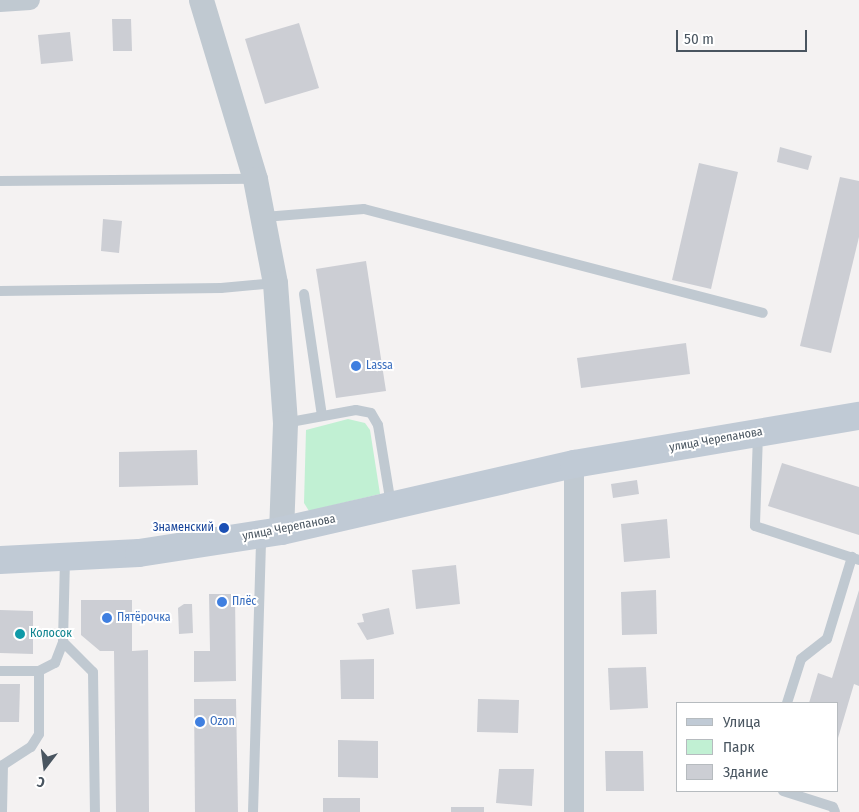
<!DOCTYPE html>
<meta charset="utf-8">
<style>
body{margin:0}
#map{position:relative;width:859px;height:812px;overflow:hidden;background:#f4f2f2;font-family:"Fira Sans Condensed",sans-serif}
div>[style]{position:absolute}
.green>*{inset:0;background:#c1f0d3}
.building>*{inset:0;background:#ccced4}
.service>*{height:10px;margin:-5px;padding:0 5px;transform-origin:5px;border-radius:5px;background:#c0c9d1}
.minor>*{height:20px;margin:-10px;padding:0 10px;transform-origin:10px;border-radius:10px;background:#c0c9d1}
.tertiary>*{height:25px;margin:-12.5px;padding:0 12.5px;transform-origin:12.5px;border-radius:12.5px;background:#c0c9d1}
.secondary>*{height:28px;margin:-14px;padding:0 14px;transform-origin:14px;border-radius:14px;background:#c0cad5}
.dots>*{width:14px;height:14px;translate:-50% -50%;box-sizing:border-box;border:2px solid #fff;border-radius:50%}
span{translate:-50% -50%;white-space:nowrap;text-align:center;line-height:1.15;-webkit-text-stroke:4px #fff;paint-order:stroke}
.shop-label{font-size:12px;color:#366cbe}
.left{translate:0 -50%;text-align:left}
.street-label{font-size:12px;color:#495560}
.transit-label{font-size:12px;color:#164399}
.right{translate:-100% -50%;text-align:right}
.culture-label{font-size:12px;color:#0d838f}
.legend{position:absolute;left:676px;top:702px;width:162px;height:90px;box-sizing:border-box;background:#fff;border:1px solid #b6bbbf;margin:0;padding:6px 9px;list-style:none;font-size:15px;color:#495560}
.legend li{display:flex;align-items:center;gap:10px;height:25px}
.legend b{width:25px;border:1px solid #b6bbbf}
.north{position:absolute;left:20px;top:742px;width:50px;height:50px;-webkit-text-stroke:4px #fff;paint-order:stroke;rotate:195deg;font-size:14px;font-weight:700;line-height:20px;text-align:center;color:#495560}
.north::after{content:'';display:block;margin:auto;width:18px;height:22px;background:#495560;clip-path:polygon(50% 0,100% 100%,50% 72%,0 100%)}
.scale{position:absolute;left:676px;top:30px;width:131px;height:22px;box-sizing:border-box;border:2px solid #495560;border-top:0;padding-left:6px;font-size:15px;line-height:18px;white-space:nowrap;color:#495560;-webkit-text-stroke:4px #fff;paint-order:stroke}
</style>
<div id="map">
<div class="green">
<i style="clip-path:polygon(348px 419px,365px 423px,370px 430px,380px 494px,309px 511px,304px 503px,306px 430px)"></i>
</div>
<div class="building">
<i style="clip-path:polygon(112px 19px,131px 19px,132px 51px,113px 51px)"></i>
<i style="clip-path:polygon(299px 23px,319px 88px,265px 104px,245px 39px)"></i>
<i style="clip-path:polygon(70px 32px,73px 61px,41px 64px,38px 35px)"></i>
<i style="clip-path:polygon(780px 147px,812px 156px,808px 170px,777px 162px)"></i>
<i style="clip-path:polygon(699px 163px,738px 172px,711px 289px,672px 280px)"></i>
<i style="clip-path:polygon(840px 177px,859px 181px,859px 237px,831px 353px,800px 346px)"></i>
<i style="clip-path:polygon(103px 219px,122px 221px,119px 253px,101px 251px)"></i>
<i style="clip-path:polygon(366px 261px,386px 391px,336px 398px,316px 269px)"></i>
<i style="clip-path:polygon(686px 343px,690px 374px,581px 388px,577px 358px)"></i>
<i style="clip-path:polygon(197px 450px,198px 485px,119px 487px,119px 452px)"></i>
<i style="clip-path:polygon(782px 463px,859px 487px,859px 535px,768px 506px)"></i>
<i style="clip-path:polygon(637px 480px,639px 494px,613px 498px,611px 484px)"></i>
<i style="clip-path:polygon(667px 519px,670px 558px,624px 562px,621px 524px)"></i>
<i style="clip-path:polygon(456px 565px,460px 604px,416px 609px,412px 570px)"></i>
<i style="clip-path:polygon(656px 590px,657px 634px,622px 635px,621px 592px)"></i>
<i style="clip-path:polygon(859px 590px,859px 686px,854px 684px,838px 738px,838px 703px,809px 703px,818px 673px,832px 678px)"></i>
<i style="clip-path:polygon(209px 594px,235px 594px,236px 681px,194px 682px,194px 651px,210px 651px)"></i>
<i style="clip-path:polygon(81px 600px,132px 600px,132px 651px,148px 650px,149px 812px,116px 812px,114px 651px,100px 651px,81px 635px)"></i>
<i style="clip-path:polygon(184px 604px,192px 604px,193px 633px,179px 634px,178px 608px)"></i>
<i style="clip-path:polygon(389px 608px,394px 634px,367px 640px,357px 623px,364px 622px,362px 614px)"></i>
<i style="clip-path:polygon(0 610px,33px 611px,33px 654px,0 653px)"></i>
<i style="clip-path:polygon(374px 659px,374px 699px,341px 699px,340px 660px)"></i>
<i style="clip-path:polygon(646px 667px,648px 708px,610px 710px,608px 668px)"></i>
<i style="clip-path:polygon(0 684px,20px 684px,19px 722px,0 722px)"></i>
<i style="clip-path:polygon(194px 699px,236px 699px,238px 812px,195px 812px)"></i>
<i style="clip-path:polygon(478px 699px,519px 700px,518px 733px,477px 732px)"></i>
<i style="clip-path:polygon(338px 740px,378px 741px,378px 778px,338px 777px)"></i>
<i style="clip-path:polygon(605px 751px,643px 751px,644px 791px,606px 791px)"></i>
<i style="clip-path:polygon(499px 769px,534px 769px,532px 806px,496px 803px)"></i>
<i style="clip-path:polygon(323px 798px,360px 798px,360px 812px,323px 812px)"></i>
<i style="clip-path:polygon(451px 807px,484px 807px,484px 812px,451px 812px)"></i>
</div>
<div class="service">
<i style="left:0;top:181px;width:254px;rotate:-0.5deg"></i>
<i style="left:264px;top:217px;width:100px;rotate:-4.6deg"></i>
<i style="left:364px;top:209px;width:412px;rotate:14.6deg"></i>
<i style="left:0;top:291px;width:221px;rotate:-0.8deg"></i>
<i style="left:221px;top:288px;width:54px;rotate:-5.3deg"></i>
<i style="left:304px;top:294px;width:123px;rotate:81.6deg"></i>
<i style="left:285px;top:423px;width:72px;rotate:-10.4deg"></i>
<i style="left:356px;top:410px;width:15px;rotate:11deg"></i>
<i style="left:371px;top:413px;width:14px;rotate:60deg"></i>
<i style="left:378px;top:425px;width:80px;rotate:80.7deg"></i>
<i style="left:758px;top:434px;width:92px;rotate:91.9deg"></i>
<i style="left:755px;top:526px;width:109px;rotate:18.1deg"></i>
<i style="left:65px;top:559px;width:83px;rotate:91.4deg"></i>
<i style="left:63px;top:642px;width:42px;rotate:45deg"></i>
<i style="left:93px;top:672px;width:140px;rotate:89.2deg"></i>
<i style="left:0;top:671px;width:39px"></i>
<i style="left:39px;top:671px;width:18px;rotate:-27deg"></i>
<i style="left:55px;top:663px;width:22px;rotate:-69deg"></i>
<i style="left:787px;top:703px;width:46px;rotate:-72.3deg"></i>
<i style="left:801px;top:659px;width:33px;rotate:-38deg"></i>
<i style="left:827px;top:639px;width:86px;rotate:-73deg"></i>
<i style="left:783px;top:791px;width:52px;rotate:17.7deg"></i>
<i style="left:833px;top:807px;width:5px;rotate:68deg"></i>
<i style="left:2px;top:812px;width:47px;rotate:-88.8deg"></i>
<i style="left:3px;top:765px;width:33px;rotate:-33deg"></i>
<i style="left:31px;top:747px;width:15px;rotate:-58deg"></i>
<i style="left:39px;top:734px;width:63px;rotate:-90deg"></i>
<i style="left:253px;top:812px;width:276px;rotate:-88.3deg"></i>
</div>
<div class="minor">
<i style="left:0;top:2px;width:30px;rotate:-4deg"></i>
<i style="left:574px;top:464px;width:348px;rotate:90deg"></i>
</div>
<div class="tertiary">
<i style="left:201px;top:0;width:187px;rotate:73.2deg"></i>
<i style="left:255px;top:179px;width:106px;rotate:79.1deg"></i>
<i style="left:275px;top:283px;width:140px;rotate:85.9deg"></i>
<i style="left:285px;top:423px;width:108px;rotate:92.1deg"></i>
</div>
<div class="secondary">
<i style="left:0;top:560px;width:139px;rotate:-2.9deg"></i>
<i style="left:139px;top:553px;width:144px;rotate:-8.8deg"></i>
<i style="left:281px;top:531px;width:301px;rotate:-12.9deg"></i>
<i style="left:574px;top:464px;width:289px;rotate:-9.6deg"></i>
</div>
<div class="dots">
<i style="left:356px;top:366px;background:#3f7fe0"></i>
<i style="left:224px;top:528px;background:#1a4fb4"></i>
<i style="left:222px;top:602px;background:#3f7fe0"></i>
<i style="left:107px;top:618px;background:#3f7fe0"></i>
<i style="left:20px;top:634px;background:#0f9aa8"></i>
<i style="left:200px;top:722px;background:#3f7fe0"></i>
</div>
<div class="shop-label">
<span class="left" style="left:366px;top:366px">Lassa</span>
<span class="left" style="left:232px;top:602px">Плёс</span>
<span class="left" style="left:117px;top:618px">Пятёрочка</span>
<span class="left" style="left:210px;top:722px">Ozon</span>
</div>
<div class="street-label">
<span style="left:716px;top:440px;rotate:-10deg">улица Черепанова</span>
<span style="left:289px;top:528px;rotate:-11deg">улица Черепанова</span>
</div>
<div class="transit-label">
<span class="right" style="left:214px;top:528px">Знаменский</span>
</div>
<div class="culture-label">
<span class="left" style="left:30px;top:634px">Колосок</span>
</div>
<ul class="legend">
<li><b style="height:6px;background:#c0cad5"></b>Улица</li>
<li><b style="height:14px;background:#c1f0d3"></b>Парк</li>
<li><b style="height:14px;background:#ccced4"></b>Здание</li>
</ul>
<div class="north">С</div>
<div class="scale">50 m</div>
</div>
